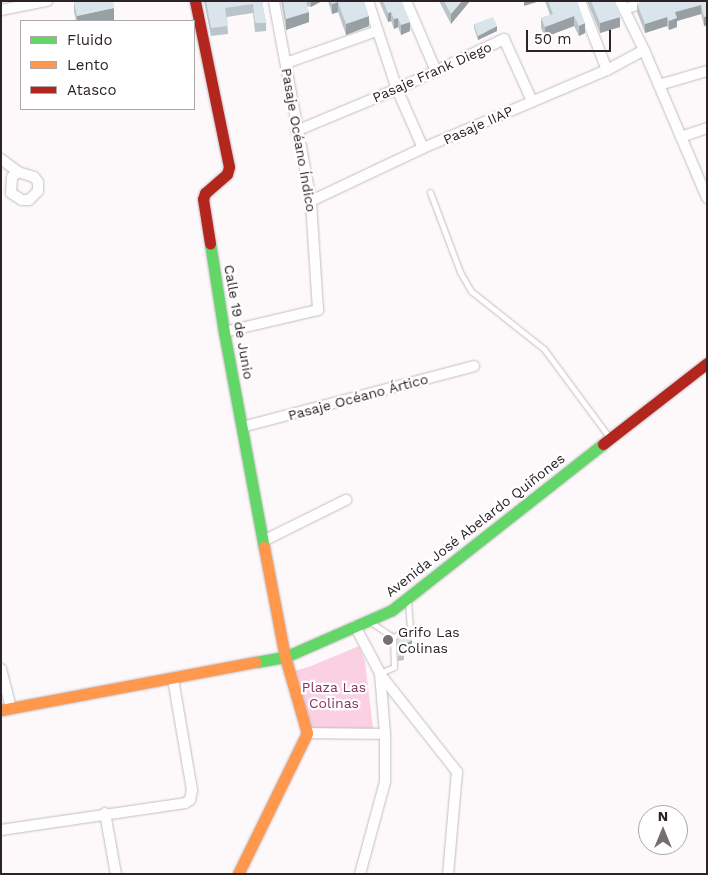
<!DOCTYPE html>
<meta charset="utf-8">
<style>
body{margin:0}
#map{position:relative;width:708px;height:875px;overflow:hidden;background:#fdf9fb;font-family:"Work Sans",sans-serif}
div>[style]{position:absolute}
.green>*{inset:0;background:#fbd0e3}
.roads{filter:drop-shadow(0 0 1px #c3bdc0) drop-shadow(0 0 1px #c3bdc0)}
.lane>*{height:5px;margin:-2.5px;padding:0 2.5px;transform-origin:2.5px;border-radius:2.5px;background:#fffefe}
.street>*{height:10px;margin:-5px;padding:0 5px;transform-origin:5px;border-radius:5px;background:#fffefe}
.fast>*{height:11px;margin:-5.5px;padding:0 5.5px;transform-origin:5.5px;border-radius:5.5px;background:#63d668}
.slow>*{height:11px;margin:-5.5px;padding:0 5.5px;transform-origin:5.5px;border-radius:5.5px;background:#ff974d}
.jam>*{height:11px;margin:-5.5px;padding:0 5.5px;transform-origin:5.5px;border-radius:5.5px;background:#b3261e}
.wall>*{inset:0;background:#bbc5c9}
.shaded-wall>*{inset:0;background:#98a0a4}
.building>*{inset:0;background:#d9e5ea}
.dots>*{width:14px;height:14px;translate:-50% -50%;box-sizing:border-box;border:2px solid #fff;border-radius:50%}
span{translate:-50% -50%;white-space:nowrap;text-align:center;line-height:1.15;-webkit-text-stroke:4.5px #fff;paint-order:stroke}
.street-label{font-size:14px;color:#2d2327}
.poi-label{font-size:14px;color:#2d2327}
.left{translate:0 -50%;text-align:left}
.park-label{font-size:14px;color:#87325d}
.frame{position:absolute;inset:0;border:2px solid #2d2327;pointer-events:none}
.legend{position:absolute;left:20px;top:20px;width:175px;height:90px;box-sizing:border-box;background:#fff;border:1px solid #aba7a9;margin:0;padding:6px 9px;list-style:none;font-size:15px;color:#2d2327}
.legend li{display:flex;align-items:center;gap:10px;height:25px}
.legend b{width:25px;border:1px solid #aba7a9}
.north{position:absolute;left:638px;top:805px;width:50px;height:50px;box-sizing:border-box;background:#fff;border:1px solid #aba7a9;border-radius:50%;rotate:0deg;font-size:14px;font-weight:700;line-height:20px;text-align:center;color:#2d2327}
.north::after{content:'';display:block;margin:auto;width:18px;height:22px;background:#766e71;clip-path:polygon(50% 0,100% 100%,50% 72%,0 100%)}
.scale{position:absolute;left:526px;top:30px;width:85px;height:22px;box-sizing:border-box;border:2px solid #2d2327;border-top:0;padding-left:6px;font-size:15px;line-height:18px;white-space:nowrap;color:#2d2327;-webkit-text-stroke:4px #fff;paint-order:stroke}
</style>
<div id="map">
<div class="green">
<i style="clip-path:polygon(359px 646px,365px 661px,373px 728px,371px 731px,302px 729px,285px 674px,311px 666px)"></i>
</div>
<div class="roads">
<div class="lane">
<i style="left:430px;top:192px;width:85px;rotate:69.4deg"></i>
<i style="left:460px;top:272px;width:22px;rotate:60deg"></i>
<i style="left:471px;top:291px;width:93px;rotate:38.5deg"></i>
<i style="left:544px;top:349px;width:109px;rotate:53.5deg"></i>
<i style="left:372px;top:623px;width:25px;rotate:34deg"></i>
<i style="left:393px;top:637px;width:19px;rotate:-25deg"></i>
<i style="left:410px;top:629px;width:28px;rotate:-94deg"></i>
<i style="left:380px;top:673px;width:15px;rotate:-23deg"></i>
<i style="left:394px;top:667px;width:30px;rotate:-92deg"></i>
</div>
<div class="street">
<i style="left:368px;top:1px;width:93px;rotate:71.8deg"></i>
<i style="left:397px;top:89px;width:64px;rotate:66.2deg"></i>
<i style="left:406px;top:1px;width:76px;rotate:66.8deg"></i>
<i style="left:580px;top:1px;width:74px;rotate:68.6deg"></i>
<i style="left:620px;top:1px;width:55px;rotate:63.9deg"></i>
<i style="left:644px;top:50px;width:161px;rotate:66.9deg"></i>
<i style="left:624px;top:9px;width:28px;rotate:-17deg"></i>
<i style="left:1px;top:10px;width:47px;rotate:-11.1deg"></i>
<i style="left:286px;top:63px;width:96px;rotate:-19.4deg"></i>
<i style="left:659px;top:85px;width:50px;rotate:-16.3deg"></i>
<i style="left:296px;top:131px;width:109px;rotate:-22.6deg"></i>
<i style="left:397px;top:89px;width:118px;rotate:-25deg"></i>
<i style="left:504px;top:39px;width:68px;rotate:65.7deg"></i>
<i style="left:681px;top:137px;width:28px;rotate:-19deg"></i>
<i style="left:1px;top:159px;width:21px;rotate:37deg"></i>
<i style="left:18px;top:172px;width:17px;rotate:17deg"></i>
<i style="left:34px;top:177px;width:6px;rotate:51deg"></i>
<i style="left:38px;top:182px;width:9px;rotate:90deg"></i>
<i style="left:38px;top:191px;width:13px;rotate:135deg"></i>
<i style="left:29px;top:200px;width:7px;rotate:180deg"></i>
<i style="left:22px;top:200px;width:13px;rotate:-148deg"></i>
<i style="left:11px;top:193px;width:16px;rotate:-86deg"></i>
<i style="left:12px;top:177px;width:8px;rotate:-40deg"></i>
<i style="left:311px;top:201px;width:124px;rotate:-25.3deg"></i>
<i style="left:423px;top:148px;width:200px;rotate:-23deg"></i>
<i style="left:607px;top:70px;width:42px;rotate:-28.4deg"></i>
<i style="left:224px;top:332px;width:97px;rotate:-13.2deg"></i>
<i style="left:318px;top:310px;width:109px;rotate:-93.7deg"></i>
<i style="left:311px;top:201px;width:203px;rotate:-100.5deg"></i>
<i style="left:242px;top:427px;width:240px;rotate:-14.7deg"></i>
<i style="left:263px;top:541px;width:93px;rotate:-26.3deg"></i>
<i style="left:355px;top:626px;width:53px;rotate:62deg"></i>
<i style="left:380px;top:673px;width:61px;rotate:85.3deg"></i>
<i style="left:385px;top:734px;width:48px;rotate:90deg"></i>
<i style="left:385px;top:782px;width:95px;rotate:105.2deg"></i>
<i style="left:1px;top:669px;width:40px;rotate:75.6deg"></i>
<i style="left:380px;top:674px;width:125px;rotate:51.8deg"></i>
<i style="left:457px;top:772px;width:102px;rotate:95deg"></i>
<i style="left:307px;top:733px;width:78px;rotate:0.7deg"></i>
<i style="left:105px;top:813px;width:62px;rotate:79.8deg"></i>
<i style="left:1px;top:830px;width:186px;rotate:-8.3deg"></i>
<i style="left:185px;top:803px;width:6px;rotate:-31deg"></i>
<i style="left:190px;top:800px;width:10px;rotate:-79deg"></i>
<i style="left:192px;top:790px;width:113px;rotate:-99.7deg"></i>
</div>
<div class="fast">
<i style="left:210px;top:243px;width:90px;rotate:81.1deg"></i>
<i style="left:224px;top:332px;width:219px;rotate:79.5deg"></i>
<i style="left:256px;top:662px;width:29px;rotate:-10deg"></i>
<i style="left:285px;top:657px;width:117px;rotate:-23.7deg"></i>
<i style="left:392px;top:610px;width:268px;rotate:-38.2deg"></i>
</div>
<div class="slow">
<i style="left:1px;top:710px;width:259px;rotate:-10.7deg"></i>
<i style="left:238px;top:874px;width:157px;rotate:-63.9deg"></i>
<i style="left:307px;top:733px;width:79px;rotate:-106.1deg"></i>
<i style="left:285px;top:657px;width:112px;rotate:-100.8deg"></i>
</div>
<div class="jam">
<i style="left:195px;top:1px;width:169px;rotate:78.4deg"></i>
<i style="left:229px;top:167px;width:7px;rotate:106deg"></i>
<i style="left:227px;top:174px;width:29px;rotate:139deg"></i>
<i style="left:205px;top:193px;width:6px;rotate:108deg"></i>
<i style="left:203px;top:199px;width:45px;rotate:81deg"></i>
<i style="left:603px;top:444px;width:132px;rotate:-37.9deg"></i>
</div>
</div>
<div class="wall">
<i style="clip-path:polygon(74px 1px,113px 1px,114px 21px,76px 21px,74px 12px)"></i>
<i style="clip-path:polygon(204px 1px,262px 1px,266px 23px,266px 31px,255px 32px,253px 13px,227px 17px,228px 34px,211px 36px)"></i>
<i style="clip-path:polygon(281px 1px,322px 1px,311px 7px,307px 6px,309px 22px,286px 30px)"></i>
<i style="clip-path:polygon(328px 1px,364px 1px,369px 26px,346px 35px,338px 12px,332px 14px)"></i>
<i style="clip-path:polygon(379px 1px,402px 1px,410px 31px,401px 35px,398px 27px,394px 29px,391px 21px,388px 22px)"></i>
<i style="clip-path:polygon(439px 1px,470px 1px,451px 24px)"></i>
<i style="clip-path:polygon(545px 1px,577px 1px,585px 33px,579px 36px,574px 26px,545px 37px,541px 28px,541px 18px,550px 15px)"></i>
<i style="clip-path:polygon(587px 1px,615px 1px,620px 27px,600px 33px)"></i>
<i style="clip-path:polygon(707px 1px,707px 25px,704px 26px,701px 14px,677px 21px,677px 27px,669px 30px,667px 26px,645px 33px,637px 12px,637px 3px)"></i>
<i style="clip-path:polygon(474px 24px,497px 31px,478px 40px,474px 28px)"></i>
<i style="clip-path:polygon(397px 635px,412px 645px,404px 649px,404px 660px,398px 661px)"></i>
</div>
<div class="shaded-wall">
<i style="clip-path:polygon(311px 1px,322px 1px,311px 7px)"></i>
<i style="clip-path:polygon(462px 1px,470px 1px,451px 24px,451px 14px)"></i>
<i style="clip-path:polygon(524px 1px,540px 1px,524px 6px)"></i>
<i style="clip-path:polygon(338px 2px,338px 12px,332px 14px,332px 4px)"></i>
<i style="clip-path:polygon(701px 5px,701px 14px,677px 21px,677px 27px,669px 30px,669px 21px,675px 12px)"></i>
<i style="clip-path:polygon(114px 8px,114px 21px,77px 21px,77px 16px)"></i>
<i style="clip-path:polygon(309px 12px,309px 22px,286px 30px,286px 19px)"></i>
<i style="clip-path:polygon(391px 12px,391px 21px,388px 22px,388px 13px)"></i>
<i style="clip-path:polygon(369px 16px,369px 26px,346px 35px,346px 24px)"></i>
<i style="clip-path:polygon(574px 16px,574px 26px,545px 37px,545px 27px)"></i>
<i style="clip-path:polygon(707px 16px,707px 25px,704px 26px,704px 17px)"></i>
<i style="clip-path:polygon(620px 17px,620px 27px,600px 33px,600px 23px)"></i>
<i style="clip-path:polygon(667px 17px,667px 26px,645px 33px,645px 24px)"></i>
<i style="clip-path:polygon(398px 18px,398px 27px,394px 29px,394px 19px)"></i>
<i style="clip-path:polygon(410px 22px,410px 31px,401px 35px,401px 25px)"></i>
<i style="clip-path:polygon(585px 23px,585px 33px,579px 36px,579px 26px)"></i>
<i style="clip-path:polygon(497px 26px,497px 31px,478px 40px,478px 36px)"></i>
<i style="clip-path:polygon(412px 640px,412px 645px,404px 649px,404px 645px)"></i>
</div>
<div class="building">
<i style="clip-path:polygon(74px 1px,113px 1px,114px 8px,77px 16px)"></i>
<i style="clip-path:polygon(206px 1px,262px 1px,266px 23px,255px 23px,253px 4px,225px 8px,228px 26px,211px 28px)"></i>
<i style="clip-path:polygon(283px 1px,306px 1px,309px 12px,286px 19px)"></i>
<i style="clip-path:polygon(331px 1px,364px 1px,369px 16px,346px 24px,338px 2px,332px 4px)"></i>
<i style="clip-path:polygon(383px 1px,402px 1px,410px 22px,401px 25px,398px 18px,394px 19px,391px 12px,388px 13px)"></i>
<i style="clip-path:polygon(444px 1px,462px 1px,451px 14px)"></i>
<i style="clip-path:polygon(548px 1px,577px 1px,585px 23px,579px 26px,574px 16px,545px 27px,541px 18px,553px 14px)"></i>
<i style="clip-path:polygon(591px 1px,615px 1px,620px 17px,600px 23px)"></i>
<i style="clip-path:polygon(643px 1px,707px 1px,707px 16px,704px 17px,701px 5px,675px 12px,677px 18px,669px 21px,667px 17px,645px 24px,637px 3px)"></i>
<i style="clip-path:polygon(493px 17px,497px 26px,478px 36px,474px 24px)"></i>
<i style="clip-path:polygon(408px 630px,412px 640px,404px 645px,404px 656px,398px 656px,397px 635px)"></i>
</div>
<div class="dots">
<i style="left:388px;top:640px;background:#766e71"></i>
</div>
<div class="street-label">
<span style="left:432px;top:72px;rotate:-24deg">Pasaje Frank Diego</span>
<span style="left:478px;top:125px;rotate:-24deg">Pasaje IIAP</span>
<span style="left:299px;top:140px;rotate:80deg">Pasaje Océano Índico</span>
<span style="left:239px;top:322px;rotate:80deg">Calle 19 de Junio</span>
<span style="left:358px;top:397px;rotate:-15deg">Pasaje Océano Ártico</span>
<span style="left:475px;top:525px;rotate:-38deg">Avenida José Abelardo Quiñones</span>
</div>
<div class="poi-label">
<span class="left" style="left:398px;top:640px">Grifo Las<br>Colinas</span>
</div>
<div class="park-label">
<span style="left:334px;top:695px">Plaza Las<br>Colinas</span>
</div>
<div class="frame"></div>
<ul class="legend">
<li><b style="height:6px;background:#63d668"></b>Fluido</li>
<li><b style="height:6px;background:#ff974d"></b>Lento</li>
<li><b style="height:6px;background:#b3261e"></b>Atasco</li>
</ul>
<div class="north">N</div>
<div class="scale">50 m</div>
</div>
